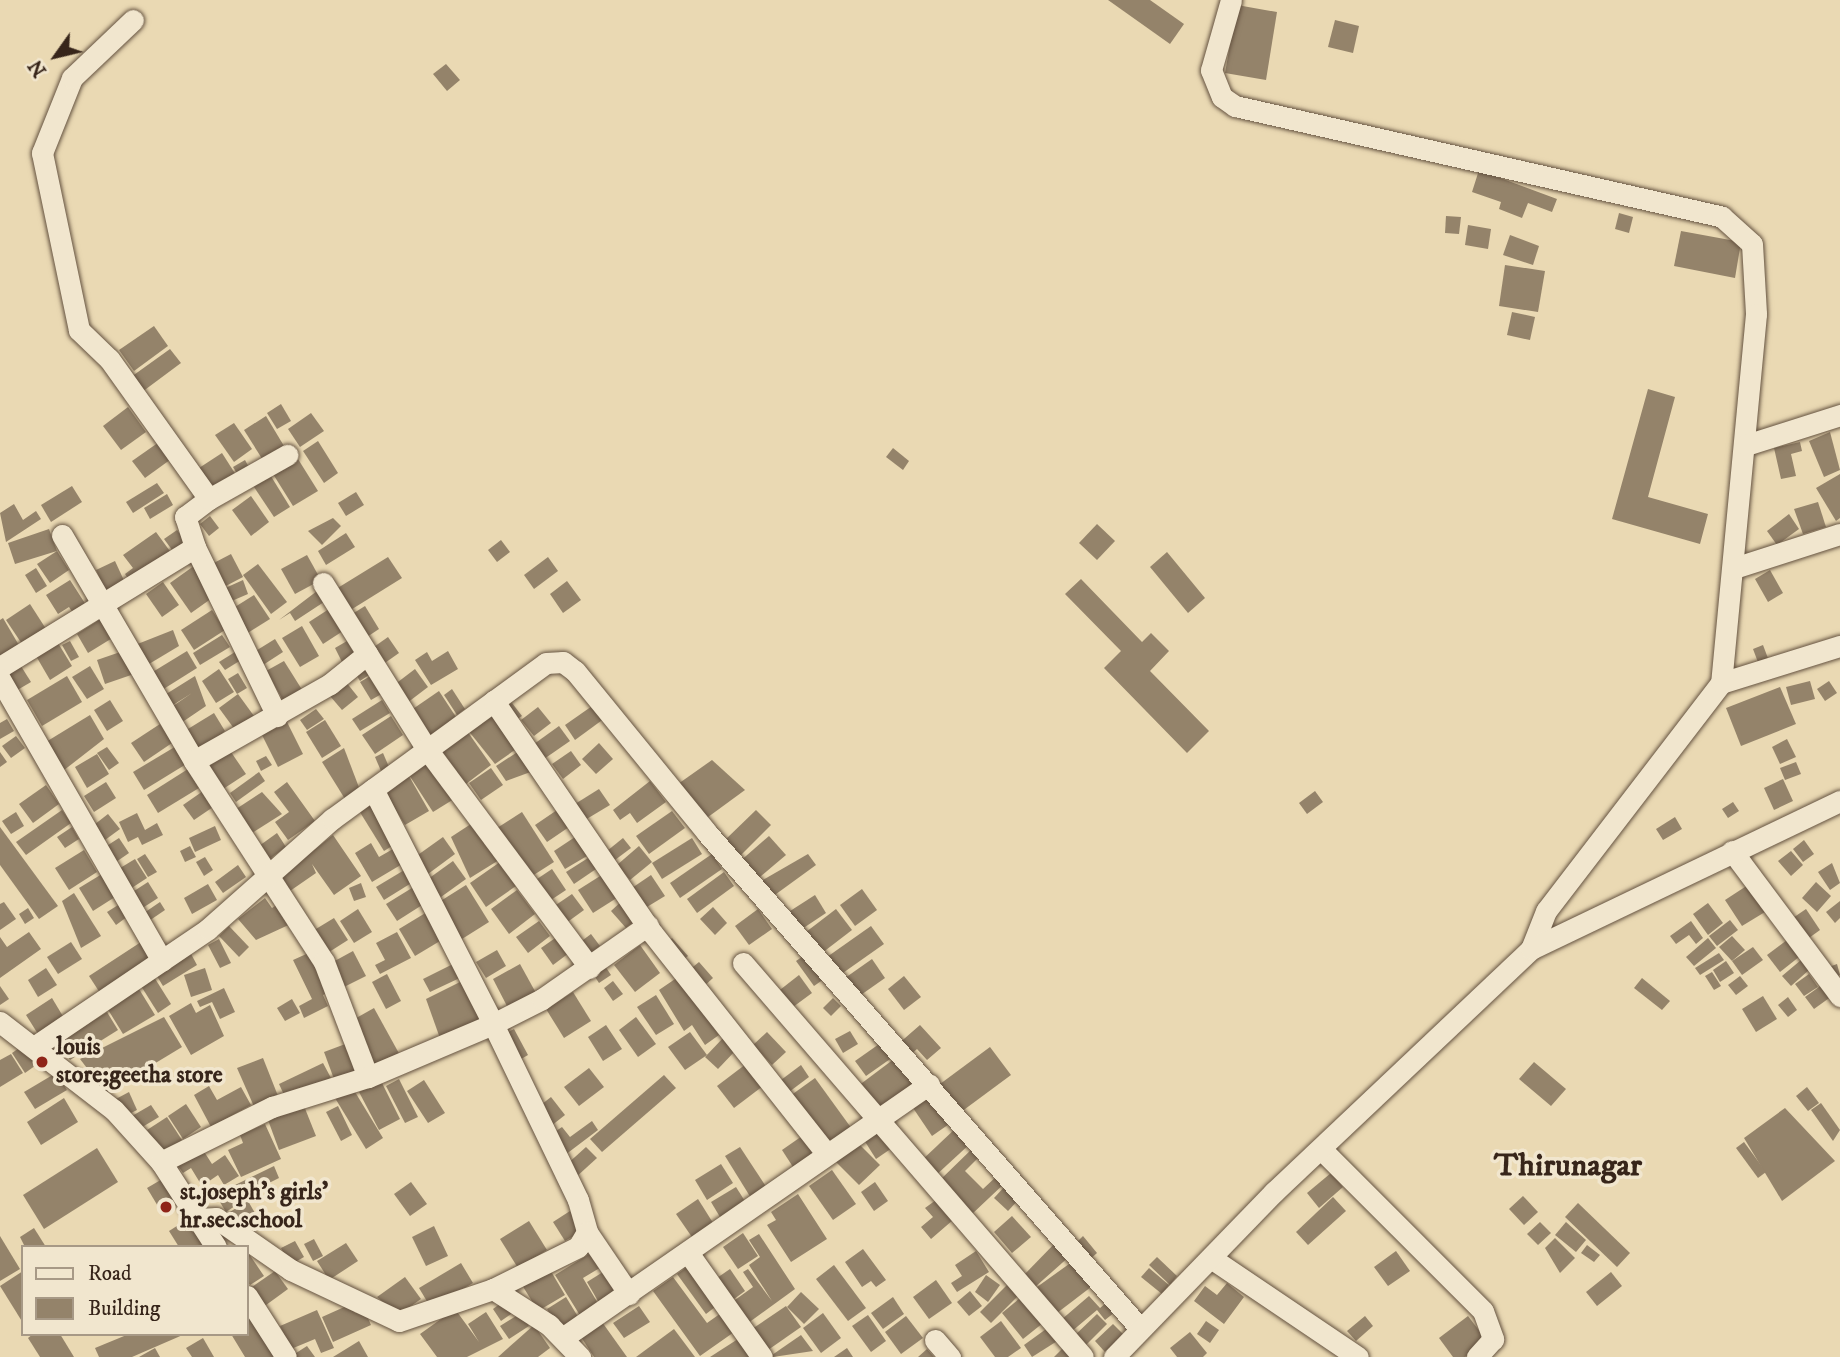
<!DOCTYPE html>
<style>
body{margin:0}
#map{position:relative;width:1840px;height:1357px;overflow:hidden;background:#ead9b3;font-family:"IM FELL DW Pica",serif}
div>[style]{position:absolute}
.building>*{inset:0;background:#94836a}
.roads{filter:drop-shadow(0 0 2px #645240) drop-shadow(0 0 2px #645240)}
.minor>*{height:21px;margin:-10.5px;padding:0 10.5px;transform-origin:10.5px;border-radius:10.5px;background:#f1e6ce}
.dots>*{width:19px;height:19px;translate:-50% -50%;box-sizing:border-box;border:4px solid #f1e6ce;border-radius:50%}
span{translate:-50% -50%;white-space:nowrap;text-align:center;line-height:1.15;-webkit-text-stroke:7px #f1e6ce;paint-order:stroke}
.poi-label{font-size:24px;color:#37251a;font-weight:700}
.left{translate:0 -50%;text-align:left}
.district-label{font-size:32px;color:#37251a;font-weight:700}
.legend{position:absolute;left:21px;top:1245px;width:228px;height:91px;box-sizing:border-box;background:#f1e6ce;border:2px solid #a79986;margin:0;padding:9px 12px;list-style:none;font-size:21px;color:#37251a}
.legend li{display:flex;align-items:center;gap:14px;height:35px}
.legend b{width:35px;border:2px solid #a79986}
.north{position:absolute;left:21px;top:21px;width:70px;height:70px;-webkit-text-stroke:5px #f1e6ce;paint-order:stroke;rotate:236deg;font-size:19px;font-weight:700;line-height:28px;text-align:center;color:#37251a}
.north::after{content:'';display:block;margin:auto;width:24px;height:32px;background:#37251a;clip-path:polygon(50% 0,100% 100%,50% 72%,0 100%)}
</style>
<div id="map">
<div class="building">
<i style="clip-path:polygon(1108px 0,1150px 0,1184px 24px,1170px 44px)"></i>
<i style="clip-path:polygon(1237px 5px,1277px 12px,1266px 80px,1225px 73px)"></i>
<i style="clip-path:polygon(1335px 20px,1359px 26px,1353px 53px,1328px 47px)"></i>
<i style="clip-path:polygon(446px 64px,460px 80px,447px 91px,433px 74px)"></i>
<i style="clip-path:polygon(1479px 170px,1557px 199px,1552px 212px,1528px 203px,1522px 218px,1499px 209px,1501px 202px,1472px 192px)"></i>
<i style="clip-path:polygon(1619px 213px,1633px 217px,1629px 233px,1615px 229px)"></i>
<i style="clip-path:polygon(1446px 216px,1461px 217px,1459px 234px,1445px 233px)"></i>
<i style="clip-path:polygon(1468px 225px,1491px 229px,1488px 249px,1465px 245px)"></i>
<i style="clip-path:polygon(1681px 231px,1741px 242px,1735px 278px,1674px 266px)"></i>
<i style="clip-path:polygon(1510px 235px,1539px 246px,1533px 265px,1503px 255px)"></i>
<i style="clip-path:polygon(1505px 265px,1545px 271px,1538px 312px,1499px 306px)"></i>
<i style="clip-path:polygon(1512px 312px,1535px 317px,1530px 340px,1507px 335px)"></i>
<i style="clip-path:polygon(154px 326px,168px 346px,134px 371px,119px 350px)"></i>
<i style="clip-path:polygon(170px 349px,181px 363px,142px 392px,131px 377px)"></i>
<i style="clip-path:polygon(1648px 389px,1675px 397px,1648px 497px,1708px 514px,1700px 544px,1612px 519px)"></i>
<i style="clip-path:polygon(281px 404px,291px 421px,277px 429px,267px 413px)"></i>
<i style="clip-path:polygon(128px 407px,146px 432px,121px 450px,103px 426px)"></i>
<i style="clip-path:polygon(311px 413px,324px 431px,300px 447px,288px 429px)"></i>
<i style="clip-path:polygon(266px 416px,287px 451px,266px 465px,244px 430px)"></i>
<i style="clip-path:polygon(234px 423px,252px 449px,234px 462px,215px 435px)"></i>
<i style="clip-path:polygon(1830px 432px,1840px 470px,1824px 477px,1809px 441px)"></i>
<i style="clip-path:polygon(162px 440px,174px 457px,145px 478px,132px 461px)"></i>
<i style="clip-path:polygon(318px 441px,338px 473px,324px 483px,303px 451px)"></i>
<i style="clip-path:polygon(1800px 442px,1802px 451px,1791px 454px,1796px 476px,1781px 479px,1774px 448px)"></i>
<i style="clip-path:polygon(893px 448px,909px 461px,903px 470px,886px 457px)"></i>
<i style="clip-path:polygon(222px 453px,236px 475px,212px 489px,199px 468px)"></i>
<i style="clip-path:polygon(298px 459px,318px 491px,293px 506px,273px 474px)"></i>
<i style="clip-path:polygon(245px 460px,252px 473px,241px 480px,233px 467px)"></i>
<i style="clip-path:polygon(269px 473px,290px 507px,274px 517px,252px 484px)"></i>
<i style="clip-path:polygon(1840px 474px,1840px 518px,1836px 521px,1816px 488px)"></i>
<i style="clip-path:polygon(157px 483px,164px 493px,133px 513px,126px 502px)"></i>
<i style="clip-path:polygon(72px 486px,82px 502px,51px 522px,41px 505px)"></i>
<i style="clip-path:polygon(356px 492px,364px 505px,346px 516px,338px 503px)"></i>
<i style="clip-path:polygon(167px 494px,173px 505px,150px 519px,144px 508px)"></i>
<i style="clip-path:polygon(251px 496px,269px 522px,251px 536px,232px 510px)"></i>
<i style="clip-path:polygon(1818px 502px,1826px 527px,1803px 534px,1794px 509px)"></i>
<i style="clip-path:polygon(14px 504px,23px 520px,36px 511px,41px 519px,6px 542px,0 513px)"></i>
<i style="clip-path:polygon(1789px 514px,1799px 529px,1777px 545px,1767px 531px)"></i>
<i style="clip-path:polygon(210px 516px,219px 528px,209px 536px,200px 524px)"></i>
<i style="clip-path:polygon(333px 518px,341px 526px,322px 545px,308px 531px)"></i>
<i style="clip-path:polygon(1097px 524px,1115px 541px,1097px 560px,1079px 543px)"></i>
<i style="clip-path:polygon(49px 529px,57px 551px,15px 564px,8px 543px)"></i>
<i style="clip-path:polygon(177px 530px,188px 545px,175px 554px,164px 539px)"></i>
<i style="clip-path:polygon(156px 532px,172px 554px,131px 583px,125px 574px,133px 568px,123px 555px)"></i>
<i style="clip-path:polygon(346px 533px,355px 547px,326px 565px,318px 551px)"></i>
<i style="clip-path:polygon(501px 540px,510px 552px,497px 562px,488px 550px)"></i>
<i style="clip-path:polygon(57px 551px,69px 570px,50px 583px,37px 564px)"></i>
<i style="clip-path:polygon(1167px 552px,1205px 598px,1188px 613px,1150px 567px)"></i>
<i style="clip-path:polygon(231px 554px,243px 577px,220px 589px,208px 566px)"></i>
<i style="clip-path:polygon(307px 555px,321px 580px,295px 594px,281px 569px)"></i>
<i style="clip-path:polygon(388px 557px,402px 578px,349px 611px,336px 589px)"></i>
<i style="clip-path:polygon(548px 557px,558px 571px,534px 589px,524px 575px)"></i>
<i style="clip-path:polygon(115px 561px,127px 587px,108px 596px,96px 570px)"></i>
<i style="clip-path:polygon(198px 563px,215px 596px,191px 613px,170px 583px)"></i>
<i style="clip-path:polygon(258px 564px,287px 602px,271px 614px,243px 575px)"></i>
<i style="clip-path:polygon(36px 568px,47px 586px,36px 593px,25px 575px)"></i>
<i style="clip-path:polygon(1770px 570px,1783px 593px,1768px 602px,1755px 579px)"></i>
<i style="clip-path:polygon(1081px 579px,1142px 642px,1151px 633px,1169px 651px,1150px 671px,1209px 731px,1187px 753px,1104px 668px,1121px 651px,1065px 594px)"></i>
<i style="clip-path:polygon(70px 580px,88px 608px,75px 616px,69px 607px,58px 614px,46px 595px)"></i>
<i style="clip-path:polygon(243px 580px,248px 594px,227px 603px,221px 590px)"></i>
<i style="clip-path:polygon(567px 581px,581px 600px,563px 613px,550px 594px)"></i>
<i style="clip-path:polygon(163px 582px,179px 605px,162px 617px,146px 594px)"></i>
<i style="clip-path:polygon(317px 591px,324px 602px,295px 621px,290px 613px,279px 620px)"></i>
<i style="clip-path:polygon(254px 595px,270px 619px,243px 636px,227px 612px)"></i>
<i style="clip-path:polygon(30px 604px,48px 632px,24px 647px,6px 620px)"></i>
<i style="clip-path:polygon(365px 606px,379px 629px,364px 639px,349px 616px)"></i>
<i style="clip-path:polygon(329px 609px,343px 631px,323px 644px,309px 622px)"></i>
<i style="clip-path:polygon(212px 610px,225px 630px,194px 650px,181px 630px)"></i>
<i style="clip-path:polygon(3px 618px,20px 647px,0 660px,0 620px)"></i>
<i style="clip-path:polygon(102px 618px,114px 637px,88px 653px,77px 634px)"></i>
<i style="clip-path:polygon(302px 626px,319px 656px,300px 667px,282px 638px)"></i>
<i style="clip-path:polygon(173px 630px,179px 646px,144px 667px,135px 645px)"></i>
<i style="clip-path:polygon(222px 635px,230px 647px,200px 665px,193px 653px)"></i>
<i style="clip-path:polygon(388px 637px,399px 653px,382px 665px,371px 649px)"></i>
<i style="clip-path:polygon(275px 639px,283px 652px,263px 665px,254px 652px)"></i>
<i style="clip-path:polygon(70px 641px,79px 657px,71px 661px,62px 645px)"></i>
<i style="clip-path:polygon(347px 641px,355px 655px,342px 662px,335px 648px)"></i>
<i style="clip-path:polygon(58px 643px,72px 666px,50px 680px,36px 656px)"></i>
<i style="clip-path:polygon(1763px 645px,1769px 661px,1759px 665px,1753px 649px)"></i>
<i style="clip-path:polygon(126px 650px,134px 674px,105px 684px,97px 660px)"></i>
<i style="clip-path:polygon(187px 651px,197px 668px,162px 690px,151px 673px)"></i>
<i style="clip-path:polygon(448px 651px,458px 669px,431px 685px,415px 660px,427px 652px,432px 661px)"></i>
<i style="clip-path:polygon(235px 652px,241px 660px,225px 670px,219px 662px)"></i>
<i style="clip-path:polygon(284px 661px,306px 696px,287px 707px,266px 671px)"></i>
<i style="clip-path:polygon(19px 663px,31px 682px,14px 692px,3px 674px)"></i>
<i style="clip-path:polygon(371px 663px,375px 671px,360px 681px,355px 673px)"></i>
<i style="clip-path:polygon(90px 666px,104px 689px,87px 699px,72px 677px)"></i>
<i style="clip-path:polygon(219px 669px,234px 692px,216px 703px,202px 681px)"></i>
<i style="clip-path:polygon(415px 669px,428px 687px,407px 703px,394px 685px)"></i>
<i style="clip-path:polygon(238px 673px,247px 688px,237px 694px,228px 679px)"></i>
<i style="clip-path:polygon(374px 674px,385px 692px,371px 700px,360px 682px)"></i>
<i style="clip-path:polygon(67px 676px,82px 702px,42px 726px,27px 700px)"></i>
<i style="clip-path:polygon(195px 676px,206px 706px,181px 723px,170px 708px,192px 693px,170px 707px,163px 696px)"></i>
<i style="clip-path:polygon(1810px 681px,1815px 699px,1791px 705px,1786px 687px)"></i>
<i style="clip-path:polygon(1829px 681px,1837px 693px,1825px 701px,1817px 689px)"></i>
<i style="clip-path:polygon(346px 682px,358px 697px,342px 710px,330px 696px)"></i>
<i style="clip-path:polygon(1780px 687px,1796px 724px,1741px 746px,1726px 708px)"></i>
<i style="clip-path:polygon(452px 689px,465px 709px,457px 715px,444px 695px)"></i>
<i style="clip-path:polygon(439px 691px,458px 720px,426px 741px,407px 713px)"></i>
<i style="clip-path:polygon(238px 694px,257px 720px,238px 734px,219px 708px)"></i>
<i style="clip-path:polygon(110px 700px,123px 721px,107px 731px,94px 710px)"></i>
<i style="clip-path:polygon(382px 700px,390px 713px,360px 731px,352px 719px)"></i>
<i style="clip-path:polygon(512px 703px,522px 716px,513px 722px,504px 709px)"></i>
<i style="clip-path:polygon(595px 704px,605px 718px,575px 740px,565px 725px)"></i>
<i style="clip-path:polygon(538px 707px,551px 723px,534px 736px,521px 720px)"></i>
<i style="clip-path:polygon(316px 709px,324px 719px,307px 730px,300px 720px)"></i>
<i style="clip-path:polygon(493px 711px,519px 747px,495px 764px,467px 729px)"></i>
<i style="clip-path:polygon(214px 713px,225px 731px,199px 756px,183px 732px)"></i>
<i style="clip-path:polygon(90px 715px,104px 739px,59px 774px,41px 745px)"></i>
<i style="clip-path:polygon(391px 716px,403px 735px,375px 754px,362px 735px)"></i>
<i style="clip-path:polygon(7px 719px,14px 731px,0 739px,0 723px)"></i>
<i style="clip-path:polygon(325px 720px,341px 746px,322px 758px,306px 732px)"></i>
<i style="clip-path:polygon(287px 722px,303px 754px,278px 767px,262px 735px)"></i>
<i style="clip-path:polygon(160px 724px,172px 743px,144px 762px,131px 743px)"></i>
<i style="clip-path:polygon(559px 726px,570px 741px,544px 759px,534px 744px)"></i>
<i style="clip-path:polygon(465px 728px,491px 765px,466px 784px,439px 747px)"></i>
<i style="clip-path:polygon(16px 736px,25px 748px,11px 758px,2px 746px)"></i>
<i style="clip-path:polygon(1787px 739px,1796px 757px,1780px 764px,1772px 747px)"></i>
<i style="clip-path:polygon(599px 743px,613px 759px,596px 774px,582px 759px)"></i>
<i style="clip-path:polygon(178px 745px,188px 763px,144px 790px,133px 772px)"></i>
<i style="clip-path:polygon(107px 747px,119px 763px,109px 770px,97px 753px)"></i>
<i style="clip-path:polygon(344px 748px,360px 790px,345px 799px,322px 762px)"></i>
<i style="clip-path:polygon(522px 749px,536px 770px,506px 781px,496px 766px)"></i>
<i style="clip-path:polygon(571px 751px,581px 765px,563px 779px,552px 764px)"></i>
<i style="clip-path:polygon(0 752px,7px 762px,0 767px)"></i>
<i style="clip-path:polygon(231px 752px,246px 774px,217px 793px,203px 770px)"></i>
<i style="clip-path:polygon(383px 753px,389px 767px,381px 771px,375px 757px)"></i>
<i style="clip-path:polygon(97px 754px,109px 774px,87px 788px,75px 767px)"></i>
<i style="clip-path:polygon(266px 756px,272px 765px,261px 771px,256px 761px)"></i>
<i style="clip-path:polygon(712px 760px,745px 790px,704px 820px,678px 784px)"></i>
<i style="clip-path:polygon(430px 761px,454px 799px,433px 812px,409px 775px)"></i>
<i style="clip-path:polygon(1796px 762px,1801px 774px,1785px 780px,1780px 768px)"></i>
<i style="clip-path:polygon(491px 768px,503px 785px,481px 800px,469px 783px)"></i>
<i style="clip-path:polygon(188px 769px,199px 788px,158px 813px,147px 795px)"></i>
<i style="clip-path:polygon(259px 772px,265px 781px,236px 802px,230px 793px)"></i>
<i style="clip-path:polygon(409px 776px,429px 811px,405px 825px,384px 791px)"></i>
<i style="clip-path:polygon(1783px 779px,1793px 801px,1774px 810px,1764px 788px)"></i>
<i style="clip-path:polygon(650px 781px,666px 802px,637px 823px,630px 813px,620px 820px,613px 810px)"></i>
<i style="clip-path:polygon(106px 782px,116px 798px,94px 812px,84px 796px)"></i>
<i style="clip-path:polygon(287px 782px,315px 821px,288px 840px,275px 822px,289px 812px,274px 792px)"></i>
<i style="clip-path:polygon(46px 785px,59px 804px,33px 823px,19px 804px)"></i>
<i style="clip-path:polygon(206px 789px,216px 805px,194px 820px,183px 805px)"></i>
<i style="clip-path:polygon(599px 789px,610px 805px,585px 820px,575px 804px)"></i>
<i style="clip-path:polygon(1315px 791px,1323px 802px,1307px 814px,1299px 803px)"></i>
<i style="clip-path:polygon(262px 792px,282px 814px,249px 835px,233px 811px)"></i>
<i style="clip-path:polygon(374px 798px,400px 841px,384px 851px,358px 809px)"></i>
<i style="clip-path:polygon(1733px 802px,1739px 811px,1728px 818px,1722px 809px)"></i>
<i style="clip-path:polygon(560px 808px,572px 825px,547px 842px,535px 825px)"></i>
<i style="clip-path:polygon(62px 810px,71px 823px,26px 855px,16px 842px)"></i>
<i style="clip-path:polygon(756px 810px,771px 825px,740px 856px,725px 840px)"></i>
<i style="clip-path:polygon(672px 811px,685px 828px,649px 854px,636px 836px)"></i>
<i style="clip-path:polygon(16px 812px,24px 826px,11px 834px,2px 821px)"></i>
<i style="clip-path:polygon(522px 812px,554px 862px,529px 878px,497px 828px)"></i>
<i style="clip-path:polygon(137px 813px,145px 830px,157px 823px,163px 835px,142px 845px,138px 837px,128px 842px,119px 822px)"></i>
<i style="clip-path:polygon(108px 814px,120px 829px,101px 843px,90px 828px)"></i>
<i style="clip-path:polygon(1675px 817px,1682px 829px,1663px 840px,1656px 829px)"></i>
<i style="clip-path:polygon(474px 822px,499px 860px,470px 878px,451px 837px)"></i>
<i style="clip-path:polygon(215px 826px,221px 840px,195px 852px,189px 838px)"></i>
<i style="clip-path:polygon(0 827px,58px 906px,39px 919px,0 865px)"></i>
<i style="clip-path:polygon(72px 827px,79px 839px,65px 848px,57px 837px)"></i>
<i style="clip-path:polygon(277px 833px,286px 847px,268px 860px,259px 846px)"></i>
<i style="clip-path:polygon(333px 835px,361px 876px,334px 895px,312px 864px,316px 873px,290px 891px,280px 877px)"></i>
<i style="clip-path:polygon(769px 836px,786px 855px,754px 882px,738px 863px)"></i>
<i style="clip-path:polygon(443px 837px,455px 854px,428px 874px,415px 857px)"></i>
<i style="clip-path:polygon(575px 837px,587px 856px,565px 869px,554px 851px)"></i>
<i style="clip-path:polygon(119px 838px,129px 853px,116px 862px,105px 847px)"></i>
<i style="clip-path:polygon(623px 838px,631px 848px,615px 860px,607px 851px)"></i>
<i style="clip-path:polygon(692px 838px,702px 854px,662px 879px,652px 863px)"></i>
<i style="clip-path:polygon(1804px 840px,1814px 854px,1803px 862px,1793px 849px)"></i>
<i style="clip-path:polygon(371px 843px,379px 857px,400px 845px,409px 860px,372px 882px,355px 853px)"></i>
<i style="clip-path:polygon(190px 846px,196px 857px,185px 862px,180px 851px)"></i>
<i style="clip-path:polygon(639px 846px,652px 862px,630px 880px,617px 865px)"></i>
<i style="clip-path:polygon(84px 850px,97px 872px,69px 890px,55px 868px)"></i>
<i style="clip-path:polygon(1791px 851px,1803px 865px,1791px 876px,1778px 861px)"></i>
<i style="clip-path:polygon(145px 854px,157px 872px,148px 877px,137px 859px)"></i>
<i style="clip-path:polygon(712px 854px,722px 869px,680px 898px,670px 883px)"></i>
<i style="clip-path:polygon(808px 854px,816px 865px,772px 897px,761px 881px)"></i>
<i style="clip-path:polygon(205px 857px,213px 870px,204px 876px,196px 862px)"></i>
<i style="clip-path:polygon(588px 858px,596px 869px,574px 884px,566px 872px)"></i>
<i style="clip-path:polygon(135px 859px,147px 878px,124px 893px,112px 873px)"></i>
<i style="clip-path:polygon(453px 861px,466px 879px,441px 897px,428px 879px)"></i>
<i style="clip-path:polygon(500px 862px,516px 886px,486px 907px,470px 883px)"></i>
<i style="clip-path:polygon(1832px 863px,1840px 883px,1830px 890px,1818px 872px)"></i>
<i style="clip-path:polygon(238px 865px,246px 877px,223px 893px,215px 882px)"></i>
<i style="clip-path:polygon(406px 869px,413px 882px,384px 900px,376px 887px)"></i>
<i style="clip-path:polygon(552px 869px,566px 890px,545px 904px,531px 883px)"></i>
<i style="clip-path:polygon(608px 871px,623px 894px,593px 913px,578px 890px)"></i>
<i style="clip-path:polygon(724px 872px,734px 886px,697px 913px,687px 899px)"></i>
<i style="clip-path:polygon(102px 874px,115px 897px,93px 911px,79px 888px)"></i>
<i style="clip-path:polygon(651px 875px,665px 896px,642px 910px,629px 890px)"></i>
<i style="clip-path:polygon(148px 882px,158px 898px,141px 909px,131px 893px)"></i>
<i style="clip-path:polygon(1816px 882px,1831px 896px,1817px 912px,1802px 898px)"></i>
<i style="clip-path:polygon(361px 883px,366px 897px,354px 901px,349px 888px)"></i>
<i style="clip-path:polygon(420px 883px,430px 900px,397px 921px,386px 904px)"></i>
<i style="clip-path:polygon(208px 884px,217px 900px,192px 914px,184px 898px)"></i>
<i style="clip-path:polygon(466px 885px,489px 922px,462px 939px,439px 902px)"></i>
<i style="clip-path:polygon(1748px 885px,1765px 912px,1742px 926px,1725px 900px)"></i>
<i style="clip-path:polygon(862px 889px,877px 910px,855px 926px,840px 905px)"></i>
<i style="clip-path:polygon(517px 890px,535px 914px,509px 934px,491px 909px)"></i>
<i style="clip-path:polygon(74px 893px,101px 936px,81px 948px,62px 901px)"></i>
<i style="clip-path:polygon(572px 894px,584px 910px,562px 926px,550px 909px)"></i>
<i style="clip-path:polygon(815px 895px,826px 913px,799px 931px,787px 913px)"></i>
<i style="clip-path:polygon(265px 898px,272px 908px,281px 902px,295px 922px,256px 940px,238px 919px)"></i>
<i style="clip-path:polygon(624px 899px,639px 917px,626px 928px,611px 911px)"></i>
<i style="clip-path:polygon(1840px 901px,1840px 918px,1835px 923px,1826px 912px)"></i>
<i style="clip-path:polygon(4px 902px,16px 919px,0 930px,0 904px)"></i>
<i style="clip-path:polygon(123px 902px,131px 914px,116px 925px,107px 912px)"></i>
<i style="clip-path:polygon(160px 902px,165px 910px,146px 923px,141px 915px)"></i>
<i style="clip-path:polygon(1708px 903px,1723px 923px,1708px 935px,1693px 914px)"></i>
<i style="clip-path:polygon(713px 907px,727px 923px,715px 935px,700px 919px)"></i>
<i style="clip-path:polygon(28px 908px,34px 918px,25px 924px,19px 914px)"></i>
<i style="clip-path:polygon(358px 909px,372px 932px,354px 943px,340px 921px)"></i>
<i style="clip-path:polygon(432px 909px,445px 938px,415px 956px,399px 929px)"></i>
<i style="clip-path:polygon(758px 909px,772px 929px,749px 945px,735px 926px)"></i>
<i style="clip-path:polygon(836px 909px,852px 930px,822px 953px,806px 932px)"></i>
<i style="clip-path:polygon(1806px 909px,1820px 930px,1802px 943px,1787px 922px)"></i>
<i style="clip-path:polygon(334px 918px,348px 940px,326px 954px,311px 932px)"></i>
<i style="clip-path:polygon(1730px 920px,1738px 930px,1717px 946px,1709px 936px)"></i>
<i style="clip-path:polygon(539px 921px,550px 936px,528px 953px,516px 937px)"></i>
<i style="clip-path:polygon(1691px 921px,1703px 938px,1696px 944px,1689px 935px,1676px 944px,1670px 936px)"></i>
<i style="clip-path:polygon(229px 926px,249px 947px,239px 957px,219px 936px)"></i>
<i style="clip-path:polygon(871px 926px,884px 944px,840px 975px,827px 957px)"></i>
<i style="clip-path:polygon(29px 932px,41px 949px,0 978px,0 937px,7px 947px)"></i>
<i style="clip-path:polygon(397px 932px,411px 958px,380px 974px,375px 965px,385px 960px,376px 943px)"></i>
<i style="clip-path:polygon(561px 934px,573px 950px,553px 965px,541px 948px)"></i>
<i style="clip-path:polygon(591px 934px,600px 946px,588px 955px,579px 943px)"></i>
<i style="clip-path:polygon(1732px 936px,1745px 950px,1732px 961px,1719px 947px)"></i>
<i style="clip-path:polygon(672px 938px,688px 956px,681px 962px,666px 944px)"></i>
<i style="clip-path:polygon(1708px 938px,1716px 948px,1694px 966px,1686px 957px)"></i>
<i style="clip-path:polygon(219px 939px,231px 963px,220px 968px,208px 945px)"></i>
<i style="clip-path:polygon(1787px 940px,1799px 957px,1780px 972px,1767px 955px)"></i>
<i style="clip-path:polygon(71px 942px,82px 959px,58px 974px,47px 957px)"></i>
<i style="clip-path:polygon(141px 942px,153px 962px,102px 996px,89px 976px)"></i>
<i style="clip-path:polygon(640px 945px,660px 973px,635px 992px,614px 965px)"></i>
<i style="clip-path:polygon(1753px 947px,1763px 960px,1742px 975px,1732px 961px)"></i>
<i style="clip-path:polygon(497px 950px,506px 966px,486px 978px,476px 962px)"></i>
<i style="clip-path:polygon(313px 951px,332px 991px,323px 995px,328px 1006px,304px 1018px,299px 1006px,312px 999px,293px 960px)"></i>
<i style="clip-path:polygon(353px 951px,366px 976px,344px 987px,331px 963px)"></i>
<i style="clip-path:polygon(190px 952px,197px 965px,163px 986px,155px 973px)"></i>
<i style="clip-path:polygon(1719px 953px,1724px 960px,1700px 975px,1695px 968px)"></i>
<i style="clip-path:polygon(806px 954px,824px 979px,814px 986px,796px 961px)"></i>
<i style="clip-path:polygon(872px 959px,885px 978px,858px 997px,845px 978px)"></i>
<i style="clip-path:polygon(1801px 960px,1809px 970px,1791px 986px,1782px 976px)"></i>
<i style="clip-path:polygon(1726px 961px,1734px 973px,1720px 982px,1713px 970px)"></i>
<i style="clip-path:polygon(457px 962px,464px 976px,430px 992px,423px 979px)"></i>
<i style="clip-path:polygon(699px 962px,713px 978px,702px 988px,688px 971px)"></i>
<i style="clip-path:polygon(520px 964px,536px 993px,508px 1008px,493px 979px)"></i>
<i style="clip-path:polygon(1837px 964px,1840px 975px,1830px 979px,1826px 968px)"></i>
<i style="clip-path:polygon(605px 966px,611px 975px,599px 983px,593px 974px)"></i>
<i style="clip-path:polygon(46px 968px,57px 985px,38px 997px,28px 980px)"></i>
<i style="clip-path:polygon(205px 968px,212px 990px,191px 997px,184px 975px)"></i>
<i style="clip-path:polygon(1712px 972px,1721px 986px,1714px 990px,1705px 976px)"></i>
<i style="clip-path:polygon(387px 974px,401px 1001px,386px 1009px,372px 982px)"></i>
<i style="clip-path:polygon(1809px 974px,1818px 987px,1804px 996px,1795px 984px)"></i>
<i style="clip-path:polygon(799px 975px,812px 993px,789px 1010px,776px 993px)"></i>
<i style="clip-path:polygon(904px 976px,921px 997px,904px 1010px,888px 989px)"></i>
<i style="clip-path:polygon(1740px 976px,1748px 986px,1736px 995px,1728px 985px)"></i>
<i style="clip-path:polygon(154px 977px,171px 1004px,158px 1013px,141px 986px)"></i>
<i style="clip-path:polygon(678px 977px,719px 1035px,705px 1045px,692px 1025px,684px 1031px,659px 990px)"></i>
<i style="clip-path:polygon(1642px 978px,1670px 1001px,1662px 1010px,1634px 988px)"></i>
<i style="clip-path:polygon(464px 980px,484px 1019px,441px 1041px,426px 999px)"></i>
<i style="clip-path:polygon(613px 981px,623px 994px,613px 1001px,604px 988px)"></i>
<i style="clip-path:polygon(1823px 984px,1832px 996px,1814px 1009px,1805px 997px)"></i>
<i style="clip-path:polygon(0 986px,9px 999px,0 1005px)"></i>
<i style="clip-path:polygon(224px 988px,235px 1012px,220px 1019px,212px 1002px,200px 1007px,197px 1001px)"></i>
<i style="clip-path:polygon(139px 989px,155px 1015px,123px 1034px,107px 1008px)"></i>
<i style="clip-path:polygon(573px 992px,591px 1021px,564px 1038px,546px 1009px)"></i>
<i style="clip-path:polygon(656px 995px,674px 1024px,656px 1035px,637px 1007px)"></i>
<i style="clip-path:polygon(1763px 996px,1777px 1019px,1756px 1032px,1742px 1009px)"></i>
<i style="clip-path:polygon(1788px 997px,1797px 1010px,1788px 1017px,1778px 1005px)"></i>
<i style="clip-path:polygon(52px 998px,64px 1018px,38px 1034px,26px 1015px)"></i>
<i style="clip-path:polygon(833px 998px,841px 1006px,831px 1016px,823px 1008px)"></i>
<i style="clip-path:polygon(292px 999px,300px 1013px,285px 1021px,277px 1008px)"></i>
<i style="clip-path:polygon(191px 1003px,196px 1013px,210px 1005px,224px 1036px,191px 1055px,169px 1016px)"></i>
<i style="clip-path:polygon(374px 1008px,401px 1057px,377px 1070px,351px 1021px)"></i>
<i style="clip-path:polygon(107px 1012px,118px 1030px,70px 1060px,59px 1042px)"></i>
<i style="clip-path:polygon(164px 1017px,182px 1047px,106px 1093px,80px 1059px)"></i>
<i style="clip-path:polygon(636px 1017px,656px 1044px,638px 1057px,619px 1030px)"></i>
<i style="clip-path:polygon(606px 1025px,622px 1049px,603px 1061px,588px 1037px)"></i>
<i style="clip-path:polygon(920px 1025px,941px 1048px,927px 1060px,917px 1049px,908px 1057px,897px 1045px)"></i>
<i style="clip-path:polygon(514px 1029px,528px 1055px,516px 1062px,502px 1035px)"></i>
<i style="clip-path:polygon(850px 1031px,858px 1044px,843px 1053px,835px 1039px)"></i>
<i style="clip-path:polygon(690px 1032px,707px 1055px,685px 1070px,668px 1047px)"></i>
<i style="clip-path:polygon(767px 1032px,786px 1052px,772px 1065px,753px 1045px)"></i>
<i style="clip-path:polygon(723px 1038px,736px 1050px,718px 1069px,705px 1057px)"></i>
<i style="clip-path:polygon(882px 1042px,893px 1057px,866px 1076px,855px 1061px)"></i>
<i style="clip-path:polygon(348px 1043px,358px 1070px,334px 1079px,324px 1052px)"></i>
<i style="clip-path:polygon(25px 1044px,39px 1063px,25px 1073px,12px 1053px)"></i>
<i style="clip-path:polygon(990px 1047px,1011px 1075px,961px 1112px,940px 1084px)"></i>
<i style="clip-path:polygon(11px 1054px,23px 1073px,0 1087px,0 1060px)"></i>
<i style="clip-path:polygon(263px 1058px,280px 1101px,256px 1111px,237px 1068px)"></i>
<i style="clip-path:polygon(894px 1059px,912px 1084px,877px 1111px,858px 1086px)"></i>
<i style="clip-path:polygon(1534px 1062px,1566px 1089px,1551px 1106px,1519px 1079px)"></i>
<i style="clip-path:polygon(323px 1063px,331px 1078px,286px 1099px,279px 1084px)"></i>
<i style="clip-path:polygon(746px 1064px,763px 1086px,734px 1108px,717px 1086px)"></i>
<i style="clip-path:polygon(801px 1065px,809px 1077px,785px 1095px,777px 1083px)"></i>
<i style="clip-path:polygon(589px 1068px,604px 1087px,579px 1106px,564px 1087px)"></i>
<i style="clip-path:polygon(56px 1073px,67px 1090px,35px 1109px,24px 1092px)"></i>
<i style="clip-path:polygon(664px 1075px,676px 1088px,602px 1152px,590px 1139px)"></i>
<i style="clip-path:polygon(815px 1078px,852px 1129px,827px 1147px,790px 1096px)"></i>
<i style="clip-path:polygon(399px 1079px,418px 1117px,405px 1123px,386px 1086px)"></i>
<i style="clip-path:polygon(424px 1080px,445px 1113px,428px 1123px,407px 1091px)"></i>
<i style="clip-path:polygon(381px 1081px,400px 1119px,379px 1130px,359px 1092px)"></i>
<i style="clip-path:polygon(209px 1086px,217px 1100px,241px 1087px,251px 1105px,211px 1127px,194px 1095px)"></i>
<i style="clip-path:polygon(352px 1087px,383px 1138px,366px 1149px,335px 1098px)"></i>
<i style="clip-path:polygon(1807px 1087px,1819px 1103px,1808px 1111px,1796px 1096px)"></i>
<i style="clip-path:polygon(930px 1091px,952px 1122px,932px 1136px,911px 1105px)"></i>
<i style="clip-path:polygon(129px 1092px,137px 1110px,123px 1117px,114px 1100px)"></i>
<i style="clip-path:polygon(551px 1097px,565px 1115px,551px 1126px,537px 1108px)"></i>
<i style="clip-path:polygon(64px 1098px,78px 1122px,41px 1145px,27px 1122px)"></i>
<i style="clip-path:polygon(1821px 1103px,1840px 1130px,1833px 1141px,1811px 1110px)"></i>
<i style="clip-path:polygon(186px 1104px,201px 1127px,183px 1139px,168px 1116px)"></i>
<i style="clip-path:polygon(151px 1105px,159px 1117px,139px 1129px,132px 1116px)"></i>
<i style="clip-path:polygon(304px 1106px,316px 1136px,279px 1150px,268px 1120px)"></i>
<i style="clip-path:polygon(338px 1106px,352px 1135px,341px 1141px,326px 1112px)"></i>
<i style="clip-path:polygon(1785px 1108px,1835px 1161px,1782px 1201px,1744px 1138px)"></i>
<i style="clip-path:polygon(167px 1117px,182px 1140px,162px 1153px,147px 1130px)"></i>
<i style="clip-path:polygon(592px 1121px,598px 1130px,565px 1155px,550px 1135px,562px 1127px,570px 1137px)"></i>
<i style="clip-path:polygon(265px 1124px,281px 1159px,241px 1177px,228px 1150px,243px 1143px,240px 1135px)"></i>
<i style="clip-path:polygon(957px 1127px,972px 1142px,934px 1177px,920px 1162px)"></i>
<i style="clip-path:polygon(880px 1130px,892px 1148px,876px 1159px,864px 1140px)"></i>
<i style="clip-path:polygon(805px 1134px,816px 1151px,793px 1167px,782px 1150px)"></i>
<i style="clip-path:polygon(856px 1141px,880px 1165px,859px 1185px,835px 1161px)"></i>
<i style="clip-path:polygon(1744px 1142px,1766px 1172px,1758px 1178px,1736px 1148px)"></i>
<i style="clip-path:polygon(975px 1146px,982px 1154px,965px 1171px,983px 1189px,999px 1174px,1007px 1181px,971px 1215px,939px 1181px)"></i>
<i style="clip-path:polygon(586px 1147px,597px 1158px,575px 1178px,565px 1166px)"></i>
<i style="clip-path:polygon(740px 1147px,767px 1188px,751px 1198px,725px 1156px)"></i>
<i style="clip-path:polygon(97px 1148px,118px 1182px,44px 1229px,23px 1195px)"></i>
<i style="clip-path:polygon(203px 1150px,212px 1164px,225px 1155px,239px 1176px,224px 1185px,218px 1175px,202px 1186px,191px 1168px,183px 1173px,178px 1166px)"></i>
<i style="clip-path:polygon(721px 1164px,733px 1183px,707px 1200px,695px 1180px)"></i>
<i style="clip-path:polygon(274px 1166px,279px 1178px,239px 1198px,233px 1186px)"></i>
<i style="clip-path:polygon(832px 1170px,856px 1204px,833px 1220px,809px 1186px)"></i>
<i style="clip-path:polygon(1331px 1173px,1343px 1187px,1319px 1208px,1307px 1193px)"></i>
<i style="clip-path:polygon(164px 1178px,177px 1197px,159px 1208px,147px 1188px)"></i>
<i style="clip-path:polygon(411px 1182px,427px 1204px,410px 1216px,394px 1194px)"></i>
<i style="clip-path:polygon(875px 1182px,888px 1201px,874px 1211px,861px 1192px)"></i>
<i style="clip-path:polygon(1007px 1184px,1021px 1197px,1008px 1211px,994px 1198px)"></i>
<i style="clip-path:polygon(227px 1186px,238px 1204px,226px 1212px,215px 1194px)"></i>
<i style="clip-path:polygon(736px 1187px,748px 1206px,723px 1222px,711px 1202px)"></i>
<i style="clip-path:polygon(798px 1194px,827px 1239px,791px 1262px,767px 1225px,776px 1220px,771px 1212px)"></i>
<i style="clip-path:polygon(1523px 1196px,1538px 1212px,1524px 1225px,1509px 1209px)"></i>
<i style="clip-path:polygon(1333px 1197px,1346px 1211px,1308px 1245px,1296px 1232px)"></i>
<i style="clip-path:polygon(698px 1199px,715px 1226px,694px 1240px,676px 1214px)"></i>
<i style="clip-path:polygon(936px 1200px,953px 1220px,931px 1239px,921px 1227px,933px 1217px,925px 1208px)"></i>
<i style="clip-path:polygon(248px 1201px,259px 1220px,240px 1232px,228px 1213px)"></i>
<i style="clip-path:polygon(1578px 1203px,1630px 1253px,1617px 1267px,1565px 1217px)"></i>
<i style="clip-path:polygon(570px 1211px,582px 1231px,565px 1241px,553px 1222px)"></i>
<i style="clip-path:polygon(1012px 1216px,1031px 1237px,1012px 1253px,994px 1232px)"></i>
<i style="clip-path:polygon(188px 1219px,206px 1247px,179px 1247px,169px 1231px)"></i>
<i style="clip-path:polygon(529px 1221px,547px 1250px,518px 1268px,500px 1239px)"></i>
<i style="clip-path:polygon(1540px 1222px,1551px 1233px,1538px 1245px,1527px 1234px)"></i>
<i style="clip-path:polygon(1566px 1222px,1586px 1240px,1576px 1252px,1555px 1235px)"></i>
<i style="clip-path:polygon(434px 1226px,448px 1256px,426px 1266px,412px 1237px)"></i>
<i style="clip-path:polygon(34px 1228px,46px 1247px,25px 1247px,20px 1237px)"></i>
<i style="clip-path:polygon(743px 1233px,758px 1256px,738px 1269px,723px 1247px)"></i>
<i style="clip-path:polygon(759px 1234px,795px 1289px,744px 1326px,728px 1305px,753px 1287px,743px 1272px,748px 1269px,772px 1301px,749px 1265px,760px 1257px,749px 1240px)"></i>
<i style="clip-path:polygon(0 1236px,20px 1269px,0 1281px)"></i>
<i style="clip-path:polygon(1083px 1236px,1097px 1253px,1088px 1261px,1074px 1245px)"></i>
<i style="clip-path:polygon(1555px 1238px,1575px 1258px,1560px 1273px,1545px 1248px)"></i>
<i style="clip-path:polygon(314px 1239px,323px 1256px,313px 1261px,304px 1244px)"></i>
<i style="clip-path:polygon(1058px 1240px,1071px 1255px,1034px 1288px,1023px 1276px)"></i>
<i style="clip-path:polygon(295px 1241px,304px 1257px,290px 1265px,281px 1248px)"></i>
<i style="clip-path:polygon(346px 1243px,358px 1261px,329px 1280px,317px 1261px)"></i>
<i style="clip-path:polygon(1587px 1245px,1600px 1255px,1594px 1262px,1581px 1253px)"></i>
<i style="clip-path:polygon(863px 1249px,886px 1280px,876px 1287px,871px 1281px,862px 1287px,845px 1262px)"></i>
<i style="clip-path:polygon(247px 1251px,264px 1276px,250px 1285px,247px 1281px)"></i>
<i style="clip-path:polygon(594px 1251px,603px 1266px,583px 1278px,599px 1305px,581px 1317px,555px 1275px)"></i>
<i style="clip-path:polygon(976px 1251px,989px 1272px,957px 1292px,951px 1283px,962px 1276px,955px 1265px)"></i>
<i style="clip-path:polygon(1396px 1251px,1410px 1271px,1388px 1286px,1374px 1267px)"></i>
<i style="clip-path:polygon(1157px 1257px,1177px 1276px,1170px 1285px,1149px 1265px)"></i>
<i style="clip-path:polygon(1076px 1259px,1095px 1284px,1057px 1313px,1037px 1287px)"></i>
<i style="clip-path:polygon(461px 1263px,473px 1283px,431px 1308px,419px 1288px)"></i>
<i style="clip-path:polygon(690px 1265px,719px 1304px,706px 1314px,677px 1274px)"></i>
<i style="clip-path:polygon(834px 1265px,866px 1308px,848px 1321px,816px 1279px)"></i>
<i style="clip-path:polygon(549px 1268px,565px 1295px,538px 1311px,522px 1285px)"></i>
<i style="clip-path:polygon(1149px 1268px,1169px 1285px,1162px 1294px,1141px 1277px)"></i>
<i style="clip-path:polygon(730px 1269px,745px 1291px,730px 1302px,714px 1280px)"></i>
<i style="clip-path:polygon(23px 1271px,23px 1323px,0 1286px)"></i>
<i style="clip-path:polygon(275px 1271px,288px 1289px,262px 1308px,249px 1289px)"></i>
<i style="clip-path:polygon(603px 1272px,619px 1298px,602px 1308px,587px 1282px)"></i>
<i style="clip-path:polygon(1611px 1272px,1622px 1286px,1597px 1306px,1586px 1292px)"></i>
<i style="clip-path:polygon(986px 1275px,1000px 1285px,988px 1302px,975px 1292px)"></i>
<i style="clip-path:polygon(405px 1277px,421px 1299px,398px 1315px,377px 1297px)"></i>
<i style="clip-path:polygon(673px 1277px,707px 1323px,724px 1311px,737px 1330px,700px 1356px,653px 1291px)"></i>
<i style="clip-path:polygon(936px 1280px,952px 1303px,929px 1319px,913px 1297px)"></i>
<i style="clip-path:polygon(1010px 1282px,1021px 1293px,991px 1323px,980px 1312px)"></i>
<i style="clip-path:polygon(1227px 1283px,1244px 1297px,1224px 1324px,1194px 1301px,1205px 1286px,1217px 1295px)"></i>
<i style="clip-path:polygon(970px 1291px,982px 1306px,969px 1316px,957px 1302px)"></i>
<i style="clip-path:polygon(801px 1292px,819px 1309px,804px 1324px,787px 1307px)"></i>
<i style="clip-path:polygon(1026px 1293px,1048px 1319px,1023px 1339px,1002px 1313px)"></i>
<i style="clip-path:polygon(1089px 1296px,1100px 1308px,1112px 1298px,1120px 1308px,1105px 1320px,1097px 1310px,1071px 1332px,1061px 1320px)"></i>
<i style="clip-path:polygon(566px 1297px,580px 1320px,561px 1332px,547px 1309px)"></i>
<i style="clip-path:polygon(893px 1297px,904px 1314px,883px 1329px,871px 1313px)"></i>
<i style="clip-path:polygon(505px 1300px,514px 1312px,501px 1321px,493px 1309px)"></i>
<i style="clip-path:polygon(351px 1304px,355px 1313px,364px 1309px,371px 1325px,333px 1342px,322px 1317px)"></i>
<i style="clip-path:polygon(639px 1306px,650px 1322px,624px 1338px,613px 1323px)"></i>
<i style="clip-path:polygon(786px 1306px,801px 1327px,768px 1350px,752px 1329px)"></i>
<i style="clip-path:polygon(455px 1309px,479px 1342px,468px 1324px,486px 1312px,503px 1339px,467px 1357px,437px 1357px,420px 1334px)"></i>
<i style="clip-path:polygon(317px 1310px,334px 1348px,321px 1353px,315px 1339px,291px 1349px,280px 1326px)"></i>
<i style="clip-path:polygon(247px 1312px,274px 1357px,245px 1357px,231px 1334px,247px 1334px)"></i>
<i style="clip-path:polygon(521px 1313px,529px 1326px,509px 1339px,500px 1326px)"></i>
<i style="clip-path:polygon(823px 1313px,841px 1338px,821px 1353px,803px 1328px)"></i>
<i style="clip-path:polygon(1097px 1314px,1107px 1324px,1082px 1349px,1072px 1338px)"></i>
<i style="clip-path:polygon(868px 1315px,886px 1341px,871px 1352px,852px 1326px)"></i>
<i style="clip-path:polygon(906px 1316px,923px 1338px,901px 1354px,885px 1332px)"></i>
<i style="clip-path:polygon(1365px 1316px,1373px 1326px,1356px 1341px,1347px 1331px)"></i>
<i style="clip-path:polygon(1468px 1316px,1487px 1341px,1465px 1357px,1453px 1357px,1439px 1338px)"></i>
<i style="clip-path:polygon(1001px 1321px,1021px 1348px,1008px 1357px,995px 1357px,980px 1337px)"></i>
<i style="clip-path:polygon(1206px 1321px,1219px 1330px,1210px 1343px,1197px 1334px)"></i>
<i style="clip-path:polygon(602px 1322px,627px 1357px,594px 1357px,581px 1337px)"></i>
<i style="clip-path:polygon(1053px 1324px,1062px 1338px,1032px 1357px,1024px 1345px)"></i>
<i style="clip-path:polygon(1113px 1324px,1124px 1335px,1105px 1352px,1095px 1341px)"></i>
<i style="clip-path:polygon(534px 1325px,550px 1348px,538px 1357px,498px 1357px)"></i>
<i style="clip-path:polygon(674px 1329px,695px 1357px,636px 1357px)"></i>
<i style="clip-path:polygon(1190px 1332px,1207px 1353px,1203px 1357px,1177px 1357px,1170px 1348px)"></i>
<i style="clip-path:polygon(33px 1334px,60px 1334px,74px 1357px,40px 1357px,28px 1338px)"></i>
<i style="clip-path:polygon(129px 1334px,185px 1334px,132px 1357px,99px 1357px,95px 1348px)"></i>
<i style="clip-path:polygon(801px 1335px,813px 1351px,773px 1357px,772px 1355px)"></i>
<i style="clip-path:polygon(203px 1338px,214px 1357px,192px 1357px,186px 1348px)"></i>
<i style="clip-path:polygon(738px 1339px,749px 1357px,710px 1357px)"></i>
<i style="clip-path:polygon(359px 1341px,368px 1357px,333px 1357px)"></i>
<i style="clip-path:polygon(307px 1346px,315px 1357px,294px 1357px,293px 1355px)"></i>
<i style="clip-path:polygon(155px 1348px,160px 1357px,139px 1357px)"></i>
<i style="clip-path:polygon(847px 1348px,853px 1357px,834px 1357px)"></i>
<i style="clip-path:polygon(1063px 1348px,1072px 1357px,1054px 1357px)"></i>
<i style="clip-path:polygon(927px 1349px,934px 1357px,918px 1357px)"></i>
</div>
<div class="roads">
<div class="minor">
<i style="left:1231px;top:0;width:73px;rotate:105.9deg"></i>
<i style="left:1211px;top:70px;width:29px;rotate:68deg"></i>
<i style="left:1222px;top:97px;width:16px;rotate:35deg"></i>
<i style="left:1235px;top:106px;width:499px;rotate:12.8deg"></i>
<i style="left:1722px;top:217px;width:40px;rotate:42deg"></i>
<i style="left:1752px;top:244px;width:70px;rotate:86.7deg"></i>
<i style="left:1756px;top:314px;width:371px;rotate:95.4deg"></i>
<i style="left:1721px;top:683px;width:287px;rotate:127.5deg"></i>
<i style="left:1546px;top:911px;width:41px;rotate:111.5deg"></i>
<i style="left:1746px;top:445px;width:99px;rotate:-17.7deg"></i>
<i style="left:209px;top:499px;width:90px;rotate:-29.4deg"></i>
<i style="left:62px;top:535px;width:262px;rotate:59.7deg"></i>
<i style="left:194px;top:761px;width:239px;rotate:57.1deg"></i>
<i style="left:324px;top:962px;width:123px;rotate:69.1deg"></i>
<i style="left:195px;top:547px;width:188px;rotate:64.1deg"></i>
<i style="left:1734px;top:568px;width:111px;rotate:-17.8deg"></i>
<i style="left:323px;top:583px;width:195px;rotate:58deg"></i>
<i style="left:426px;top:748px;width:274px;rotate:53.3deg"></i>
<i style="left:0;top:667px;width:229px;rotate:-31.6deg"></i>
<i style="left:195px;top:547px;width:32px;rotate:-108deg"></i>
<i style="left:185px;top:517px;width:30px;rotate:-37deg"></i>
<i style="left:209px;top:499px;width:172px;rotate:-125.5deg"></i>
<i style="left:109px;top:359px;width:42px;rotate:-136deg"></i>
<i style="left:79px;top:330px;width:181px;rotate:-101.8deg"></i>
<i style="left:42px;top:153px;width:81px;rotate:-68.2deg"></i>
<i style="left:72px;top:78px;width:84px;rotate:-43.6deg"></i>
<i style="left:0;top:679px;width:325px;rotate:60.1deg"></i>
<i style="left:1721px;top:683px;width:125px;rotate:-17.3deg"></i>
<i style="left:194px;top:761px;width:156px;rotate:-29.5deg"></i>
<i style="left:330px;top:684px;width:48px;rotate:-39deg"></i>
<i style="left:373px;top:789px;width:264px;rotate:62.9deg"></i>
<i style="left:493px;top:1024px;width:55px;rotate:-27deg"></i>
<i style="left:542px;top:999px;width:129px;rotate:-34.9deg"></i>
<i style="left:1732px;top:851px;width:181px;rotate:53.3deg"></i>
<i style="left:743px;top:963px;width:520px;rotate:49.21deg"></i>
<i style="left:0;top:1022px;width:144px;rotate:37.7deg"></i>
<i style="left:114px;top:1110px;width:70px;rotate:47.9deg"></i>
<i style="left:161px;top:1162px;width:101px;rotate:57.1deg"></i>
<i style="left:34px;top:1047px;width:210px;rotate:-34.1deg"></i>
<i style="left:208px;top:929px;width:166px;rotate:-41.6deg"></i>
<i style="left:332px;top:819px;width:200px;rotate:-36.1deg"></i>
<i style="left:1321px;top:1149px;width:229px;rotate:45deg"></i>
<i style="left:1483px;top:1311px;width:30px;rotate:70deg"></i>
<i style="left:1493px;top:1339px;width:24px;rotate:132deg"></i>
<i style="left:826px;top:1153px;width:280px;rotate:-128.3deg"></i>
<i style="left:652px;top:933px;width:281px;rotate:-124.3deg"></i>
<i style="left:494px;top:701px;width:64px;rotate:-36.2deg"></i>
<i style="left:546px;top:663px;width:17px;rotate:-3deg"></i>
<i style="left:563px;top:662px;width:15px;rotate:37deg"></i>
<i style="left:575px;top:671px;width:209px;rotate:50.8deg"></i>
<i style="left:707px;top:833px;width:655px;rotate:48.84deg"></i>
<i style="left:161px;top:1162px;width:124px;rotate:-26.4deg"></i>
<i style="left:272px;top:1107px;width:101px;rotate:-17.4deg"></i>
<i style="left:368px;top:1077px;width:136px;rotate:-23deg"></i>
<i style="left:493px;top:1024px;width:195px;rotate:64.2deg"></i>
<i style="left:578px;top:1200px;width:33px;rotate:74deg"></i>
<i style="left:587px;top:1232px;width:17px;rotate:121deg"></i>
<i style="left:578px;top:1247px;width:95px;rotate:153.7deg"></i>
<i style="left:199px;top:1219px;width:17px;rotate:-3deg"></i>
<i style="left:216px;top:1218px;width:91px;rotate:34.7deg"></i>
<i style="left:291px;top:1270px;width:119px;rotate:25.3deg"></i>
<i style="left:399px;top:1321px;width:99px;rotate:-18.8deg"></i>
<i style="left:493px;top:1289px;width:67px;rotate:32.7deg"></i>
<i style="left:549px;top:1325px;width:45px;rotate:45.9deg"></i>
<i style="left:587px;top:1232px;width:75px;rotate:55.9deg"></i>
<i style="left:689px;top:1254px;width:126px;rotate:54.7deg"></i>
<i style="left:1211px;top:1258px;width:177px;rotate:34deg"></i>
<i style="left:247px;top:1296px;width:72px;rotate:57.4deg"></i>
<i style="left:564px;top:1337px;width:444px;rotate:-34.7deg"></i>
<i style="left:935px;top:1340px;width:23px;rotate:49deg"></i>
<i style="left:1114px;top:1357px;width:230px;rotate:-45.9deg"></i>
<i style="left:1274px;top:1192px;width:354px;rotate:-43.4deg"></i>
<i style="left:1531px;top:949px;width:343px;rotate:-25.6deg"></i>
</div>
</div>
<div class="dots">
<i style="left:42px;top:1062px;background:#8f2418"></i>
<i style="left:166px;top:1207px;background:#8f2418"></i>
</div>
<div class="poi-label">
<span class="left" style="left:56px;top:1062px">louis<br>store;geetha store</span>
<span class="left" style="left:180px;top:1207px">st.joseph's girls'<br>hr.sec.school</span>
</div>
<div class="district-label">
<span style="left:1568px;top:1166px">Thirunagar</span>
</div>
<ul class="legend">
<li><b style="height:9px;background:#f1e6ce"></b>Road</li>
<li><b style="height:19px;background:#94836a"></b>Building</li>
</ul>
<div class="north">N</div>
</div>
